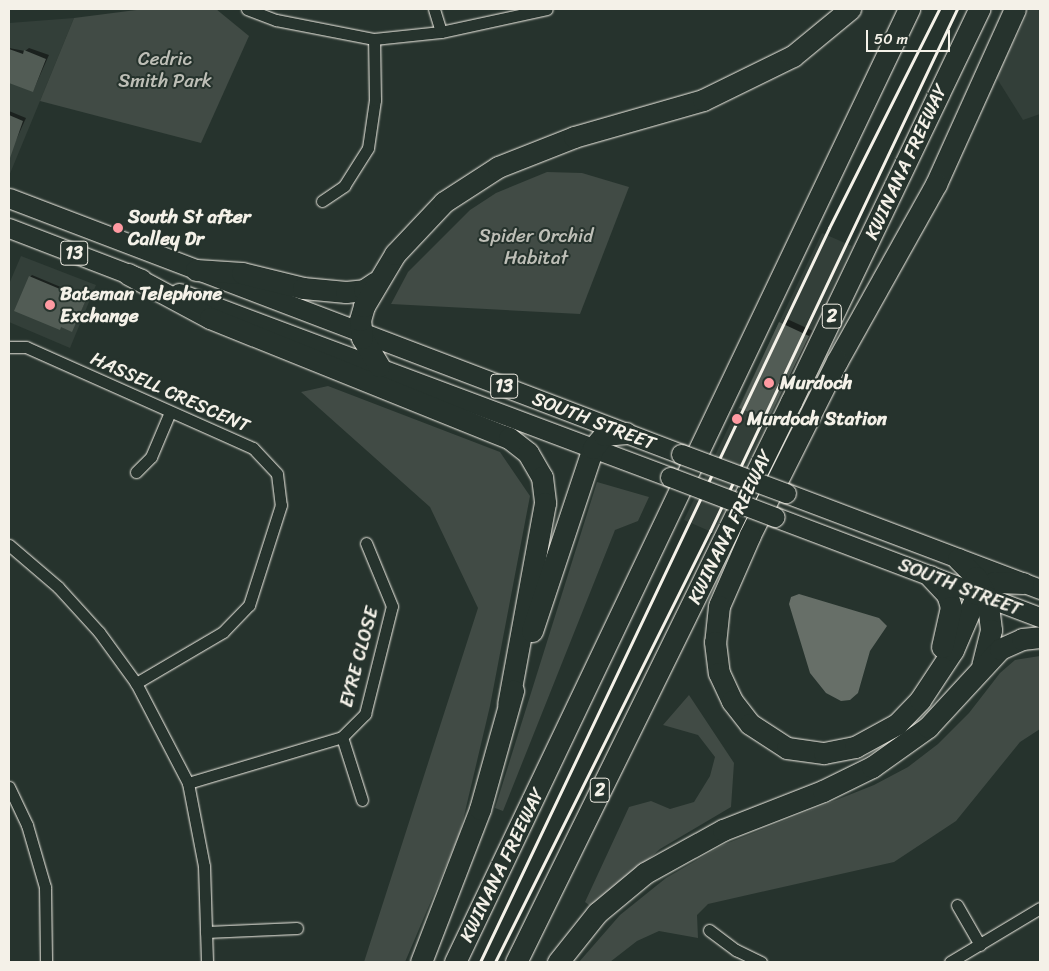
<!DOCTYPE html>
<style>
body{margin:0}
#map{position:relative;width:1049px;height:971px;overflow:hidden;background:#26332d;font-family:Sriracha,sans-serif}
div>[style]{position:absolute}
.built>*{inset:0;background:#333f39}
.green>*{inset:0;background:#414b45}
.water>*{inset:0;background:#676f68}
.shadow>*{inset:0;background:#0007}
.building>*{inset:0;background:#525c55}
.roads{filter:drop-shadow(0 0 1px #f4f1e8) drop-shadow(0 0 1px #f4f1e8)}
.minor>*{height:11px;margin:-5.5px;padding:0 5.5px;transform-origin:5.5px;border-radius:5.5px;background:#26332d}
.trunk>*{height:19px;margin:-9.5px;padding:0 9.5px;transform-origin:9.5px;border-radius:9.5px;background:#26332d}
.motorway>*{height:21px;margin:-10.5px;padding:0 10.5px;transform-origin:10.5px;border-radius:10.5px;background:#26332d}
.rail>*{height:3px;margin:-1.5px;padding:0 1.5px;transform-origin:1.5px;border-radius:1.5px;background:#f4f1e8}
.bridges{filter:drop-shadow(0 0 1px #f4f1e8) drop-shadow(0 0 1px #f4f1e8)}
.trunk-bridge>*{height:19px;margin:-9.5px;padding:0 9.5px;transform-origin:9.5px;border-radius:9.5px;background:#26332d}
.dots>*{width:14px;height:14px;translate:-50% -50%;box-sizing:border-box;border:2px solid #26332d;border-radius:50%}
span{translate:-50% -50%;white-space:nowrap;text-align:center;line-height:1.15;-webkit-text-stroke:4px #26332d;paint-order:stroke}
.shield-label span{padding:1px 4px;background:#26332d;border:1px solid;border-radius:4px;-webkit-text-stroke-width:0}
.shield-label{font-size:18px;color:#f4f1e8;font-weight:700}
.park-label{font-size:19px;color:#bebfb7}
.street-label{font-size:19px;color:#f4f1e8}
.poi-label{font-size:19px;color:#f4f1e8;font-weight:700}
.left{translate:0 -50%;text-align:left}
.frame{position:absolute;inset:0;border:10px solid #f4f1e8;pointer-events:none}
.scale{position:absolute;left:866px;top:30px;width:84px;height:22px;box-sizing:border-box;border:2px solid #f4f1e8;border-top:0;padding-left:6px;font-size:15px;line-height:18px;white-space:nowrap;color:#f4f1e8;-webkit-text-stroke:4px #26332d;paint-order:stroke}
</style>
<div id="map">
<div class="built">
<i style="clip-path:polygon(1030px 9px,1040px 9px,1040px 114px,1023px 120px,996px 77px)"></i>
<i style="clip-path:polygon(74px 18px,40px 101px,9px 176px,9px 23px)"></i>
<i style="clip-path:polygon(822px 233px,852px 246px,714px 533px,684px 520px)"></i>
<i style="clip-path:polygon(21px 256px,96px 285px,70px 348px,9px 322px,9px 284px)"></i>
</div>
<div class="green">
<i style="clip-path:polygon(144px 9px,216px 9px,249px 36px,201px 143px,40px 101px,74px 18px)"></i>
<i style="clip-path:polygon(547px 172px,582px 173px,629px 187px,580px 314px,391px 304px,408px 272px,470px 210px,496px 193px)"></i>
<i style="clip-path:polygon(328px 386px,500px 452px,530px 496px,490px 706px,460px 833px,405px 962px,364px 962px,478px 608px,430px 507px,301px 392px)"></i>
<i style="clip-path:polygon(597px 482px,649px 497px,638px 521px,615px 530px,503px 811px,495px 808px)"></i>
<i style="clip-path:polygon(1040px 656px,1040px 729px,1020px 742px,956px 821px,894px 862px,708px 904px,697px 915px,698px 938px,659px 931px,637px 941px,610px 962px,579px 962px,620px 915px,666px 878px,723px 845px,874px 785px,908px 767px,938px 744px,969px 713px,1000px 673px,1015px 660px)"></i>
<i style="clip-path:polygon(689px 695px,734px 763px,731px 807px,660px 849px,593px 908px,585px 902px,629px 807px,651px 801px,670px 809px,694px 802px,710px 776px,715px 757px,698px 735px,663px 725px)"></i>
</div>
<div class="water">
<i style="clip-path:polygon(799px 594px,879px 618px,887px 626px,870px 651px,858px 693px,850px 700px,841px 701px,826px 693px,810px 673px,789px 604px,791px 597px)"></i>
</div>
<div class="shadow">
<i style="clip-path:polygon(9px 48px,25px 51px,29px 48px,49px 55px,33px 91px,9px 82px)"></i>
<i style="clip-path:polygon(9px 111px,26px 118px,12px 149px,9px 147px)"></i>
<i style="clip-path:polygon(32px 275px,87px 298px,72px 330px,30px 277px)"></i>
<i style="clip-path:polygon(785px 318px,813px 331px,768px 419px,741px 407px)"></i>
</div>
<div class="building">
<i style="clip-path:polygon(9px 49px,23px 54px,24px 50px,46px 59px,33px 92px,9px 83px)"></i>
<i style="clip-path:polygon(9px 115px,23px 121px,10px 158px,9px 157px)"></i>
<i style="clip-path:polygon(29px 276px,86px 300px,72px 332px,61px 327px,60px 330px,14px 311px)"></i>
<i style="clip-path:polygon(779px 322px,809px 336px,768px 420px,739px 408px)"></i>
</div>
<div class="roads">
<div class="minor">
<i style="left:247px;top:9px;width:31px;rotate:21deg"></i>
<i style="left:276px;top:20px;width:100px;rotate:11deg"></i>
<i style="left:374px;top:39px;width:67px;rotate:-6deg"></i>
<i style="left:441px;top:32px;width:108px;rotate:-12.2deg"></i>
<i style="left:434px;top:9px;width:24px;rotate:73deg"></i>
<i style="left:322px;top:201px;width:27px;rotate:-34deg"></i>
<i style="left:344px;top:186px;width:45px;rotate:-57.7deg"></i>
<i style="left:368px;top:148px;width:49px;rotate:-81.7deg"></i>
<i style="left:375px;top:100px;width:61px;rotate:-90.9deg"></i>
<i style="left:9px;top:347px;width:17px"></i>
<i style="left:26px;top:347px;width:248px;rotate:24deg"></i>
<i style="left:253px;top:448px;width:35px;rotate:47deg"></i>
<i style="left:277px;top:474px;width:31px;rotate:83deg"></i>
<i style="left:281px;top:505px;width:105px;rotate:107.7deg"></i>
<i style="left:249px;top:605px;width:37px;rotate:134deg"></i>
<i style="left:223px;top:632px;width:101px;rotate:149.6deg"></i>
<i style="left:136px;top:472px;width:21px;rotate:-45deg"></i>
<i style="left:151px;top:457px;width:49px;rotate:-67.1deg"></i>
<i style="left:9px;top:545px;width:65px;rotate:40.6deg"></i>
<i style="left:58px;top:587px;width:61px;rotate:47.7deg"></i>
<i style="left:99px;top:632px;width:63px;rotate:54deg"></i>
<i style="left:136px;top:683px;width:113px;rotate:62.5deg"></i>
<i style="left:188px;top:783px;width:85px;rotate:79.1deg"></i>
<i style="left:204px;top:866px;width:96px;rotate:88.2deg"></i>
<i style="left:342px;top:737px;width:66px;rotate:72.4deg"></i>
<i style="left:188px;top:783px;width:161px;rotate:-16.6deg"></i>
<i style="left:342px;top:737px;width:33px;rotate:-45deg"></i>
<i style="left:365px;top:714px;width:111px;rotate:-76deg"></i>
<i style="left:392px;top:606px;width:68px;rotate:-112.4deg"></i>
<i style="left:9px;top:787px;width:42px;rotate:64.7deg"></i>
<i style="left:27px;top:825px;width:65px;rotate:73.8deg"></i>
<i style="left:45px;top:887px;width:75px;rotate:89.2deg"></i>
<i style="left:957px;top:905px;width:46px;rotate:60.1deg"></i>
<i style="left:709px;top:930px;width:34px;rotate:37deg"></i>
<i style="left:736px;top:950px;width:28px;rotate:26deg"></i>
<i style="left:206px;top:932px;width:91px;rotate:-2.5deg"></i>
<i style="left:950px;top:962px;width:105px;rotate:-31deg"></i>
</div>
<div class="trunk">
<i style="left:9px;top:198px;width:719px;rotate:20.85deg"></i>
<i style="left:9px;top:228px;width:142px;rotate:21deg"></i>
<i style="left:179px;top:293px;width:524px;rotate:20.54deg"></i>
<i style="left:786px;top:493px;width:272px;rotate:20.7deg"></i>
<i style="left:775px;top:517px;width:283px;rotate:20.7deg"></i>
</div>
<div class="motorway">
<i style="left:1015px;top:9px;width:192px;rotate:114.3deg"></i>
<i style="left:936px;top:184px;width:203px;rotate:119.2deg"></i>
<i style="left:837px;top:361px;width:195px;rotate:116.6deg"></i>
<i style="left:750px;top:535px;width:77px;rotate:113.6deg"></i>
<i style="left:719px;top:606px;width:36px;rotate:96deg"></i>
<i style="left:715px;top:642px;width:31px;rotate:83deg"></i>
<i style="left:719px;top:673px;width:31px;rotate:65deg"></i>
<i style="left:732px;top:701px;width:29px;rotate:52deg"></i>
<i style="left:750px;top:724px;width:44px;rotate:33deg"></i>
<i style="left:787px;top:748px;width:37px;rotate:8deg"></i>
<i style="left:824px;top:753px;width:32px;rotate:-11deg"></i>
<i style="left:855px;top:747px;width:48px;rotate:-28.7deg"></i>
<i style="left:897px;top:724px;width:33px;rotate:-46deg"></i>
<i style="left:920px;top:700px;width:60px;rotate:-56.6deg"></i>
<i style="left:953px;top:650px;width:61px;rotate:-66.8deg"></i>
<i style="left:977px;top:594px;width:21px;rotate:-35deg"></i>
<i style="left:994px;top:582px;width:29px;rotate:2deg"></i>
<i style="left:196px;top:270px;width:46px;rotate:3.7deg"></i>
<i style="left:242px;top:273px;width:63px;rotate:13.8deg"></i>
<i style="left:303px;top:288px;width:43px;rotate:5.3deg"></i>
<i style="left:346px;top:292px;width:18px;rotate:-6deg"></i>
<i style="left:364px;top:290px;width:14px;rotate:-34deg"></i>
<i style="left:128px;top:274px;width:93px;rotate:28.2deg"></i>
<i style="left:210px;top:318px;width:322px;rotate:21.9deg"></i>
<i style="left:509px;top:438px;width:24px;rotate:38deg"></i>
<i style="left:528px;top:453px;width:28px;rotate:60deg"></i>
<i style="left:542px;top:477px;width:26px;rotate:83deg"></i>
<i style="left:545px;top:503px;width:204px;rotate:100.4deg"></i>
<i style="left:379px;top:366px;width:33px;rotate:-121deg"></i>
<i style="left:362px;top:338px;width:18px;rotate:-96deg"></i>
<i style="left:360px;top:320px;width:15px;rotate:-74deg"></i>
<i style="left:364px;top:306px;width:61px;rotate:-59.2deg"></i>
<i style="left:395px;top:254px;width:71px;rotate:-46.7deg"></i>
<i style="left:444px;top:202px;width:64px;rotate:-32.9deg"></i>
<i style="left:498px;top:167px;width:82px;rotate:-21.5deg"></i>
<i style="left:574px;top:137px;width:134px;rotate:-16deg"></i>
<i style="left:703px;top:100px;width:100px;rotate:-26.1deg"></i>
<i style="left:793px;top:56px;width:74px;rotate:-39.5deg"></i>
<i style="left:958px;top:559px;width:25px;rotate:45deg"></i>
<i style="left:976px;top:577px;width:23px;rotate:61deg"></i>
<i style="left:987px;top:597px;width:33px;rotate:83deg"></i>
<i style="left:991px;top:630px;width:36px;rotate:104deg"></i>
<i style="left:930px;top:576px;width:25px;rotate:47deg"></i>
<i style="left:947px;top:594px;width:14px;rotate:73deg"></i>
<i style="left:951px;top:607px;width:41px;rotate:102.7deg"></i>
<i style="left:532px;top:631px;width:193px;rotate:-71.6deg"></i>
<i style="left:593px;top:448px;width:17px;rotate:-50deg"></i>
<i style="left:604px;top:435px;width:22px;rotate:-5deg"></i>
<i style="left:421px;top:962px;width:164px;rotate:-68.9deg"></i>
<i style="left:480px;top:809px;width:123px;rotate:-74.4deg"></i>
<i style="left:455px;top:962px;width:1056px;rotate:-64.53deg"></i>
<i style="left:516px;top:962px;width:624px;rotate:-63.85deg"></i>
<i style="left:791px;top:402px;width:436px;rotate:-64.4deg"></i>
<i style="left:558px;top:962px;width:63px;rotate:-51.5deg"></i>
<i style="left:597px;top:913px;width:62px;rotate:-39.8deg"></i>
<i style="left:645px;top:873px;width:89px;rotate:-28.9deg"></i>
<i style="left:723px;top:830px;width:107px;rotate:-21.3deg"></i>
<i style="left:823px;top:791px;width:55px;rotate:-26.1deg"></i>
<i style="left:872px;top:767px;width:69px;rotate:-35.5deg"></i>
<i style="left:928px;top:727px;width:106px;rotate:-47.3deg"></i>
<i style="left:1000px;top:649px;width:24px;rotate:-24deg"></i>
<i style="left:1022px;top:639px;width:18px;rotate:-6deg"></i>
</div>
</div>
<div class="rail">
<i style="left:480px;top:962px;width:813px;rotate:-64.57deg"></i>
<i style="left:829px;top:228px;width:245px;rotate:-63.3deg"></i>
<i style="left:495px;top:962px;width:482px;rotate:-63.5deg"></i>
<i style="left:710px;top:531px;width:577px;rotate:-64.68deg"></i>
</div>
<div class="bridges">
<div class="trunk-bridge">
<i style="left:681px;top:454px;width:112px;rotate:20.4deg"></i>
<i style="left:670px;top:477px;width:112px;rotate:20.9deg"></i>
</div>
</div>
<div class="dots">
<i style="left:118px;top:228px;background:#ff9aa2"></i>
<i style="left:50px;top:305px;background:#ff9aa2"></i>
<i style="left:769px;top:383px;background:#ff9aa2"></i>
<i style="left:737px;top:419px;background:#ff9aa2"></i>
</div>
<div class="shield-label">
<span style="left:74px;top:253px">13</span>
<span style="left:832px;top:316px">2</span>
<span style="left:504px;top:386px">13</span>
<span style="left:600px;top:790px">2</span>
</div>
<div class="park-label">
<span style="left:165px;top:70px">Cedric<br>Smith Park</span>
<span style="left:536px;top:247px">Spider Orchid<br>Habitat</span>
</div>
<div class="street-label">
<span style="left:906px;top:162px;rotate:-65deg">KWINANA FREEWAY</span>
<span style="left:170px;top:392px;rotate:24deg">HASSELL CRESCENT</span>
<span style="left:594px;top:421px;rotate:21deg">SOUTH STREET</span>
<span style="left:730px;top:527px;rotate:-64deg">KWINANA FREEWAY</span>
<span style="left:960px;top:587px;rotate:21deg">SOUTH STREET</span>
<span style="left:359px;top:657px;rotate:-75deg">EYRE CLOSE</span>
<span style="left:502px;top:865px;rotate:-64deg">KWINANA FREEWAY</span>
</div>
<div class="poi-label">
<span class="left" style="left:128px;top:228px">South St after<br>Calley Dr</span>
<span class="left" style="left:60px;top:305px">Bateman Telephone<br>Exchange</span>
<span class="left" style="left:780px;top:383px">Murdoch</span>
<span class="left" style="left:747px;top:419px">Murdoch Station</span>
</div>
<div class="frame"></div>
<div class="scale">50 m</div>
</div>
